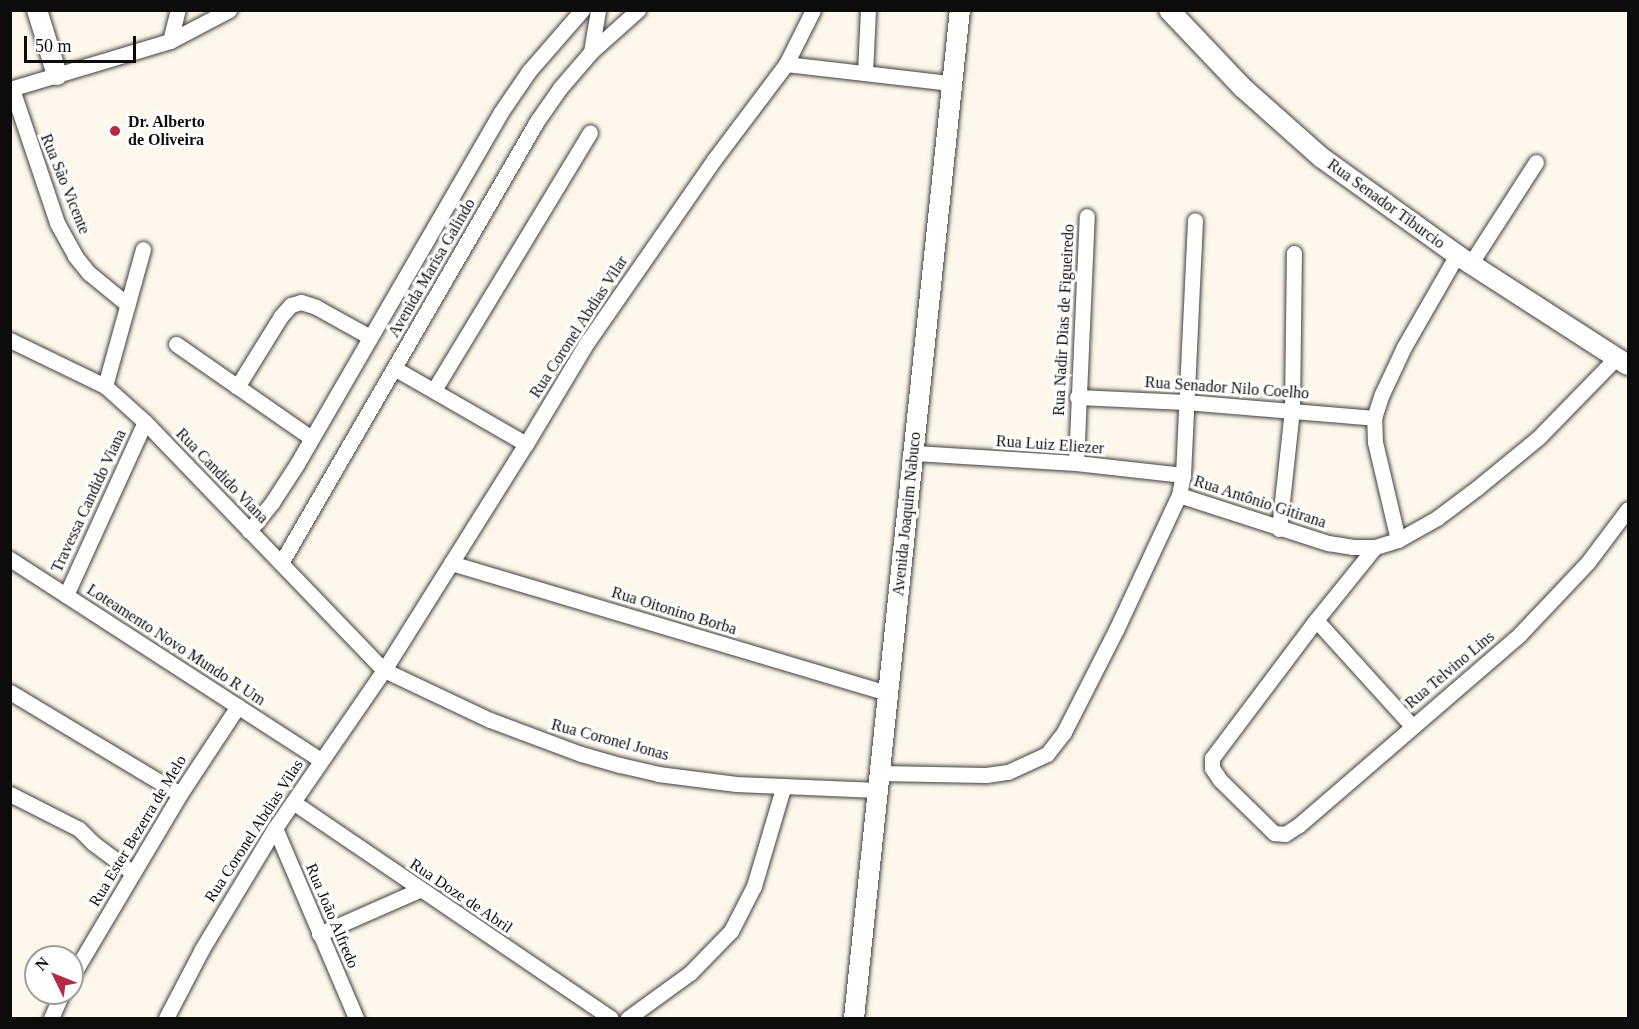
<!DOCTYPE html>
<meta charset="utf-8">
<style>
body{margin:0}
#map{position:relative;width:1639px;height:1029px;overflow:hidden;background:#fef8ec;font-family:Georgia,serif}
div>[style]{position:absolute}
.roads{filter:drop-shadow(0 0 2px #3f3f3f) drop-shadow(0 0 2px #3f3f3f)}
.minor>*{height:15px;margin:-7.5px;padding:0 7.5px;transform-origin:7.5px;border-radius:7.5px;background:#fff}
.tertiary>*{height:20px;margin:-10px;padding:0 10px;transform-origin:10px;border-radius:10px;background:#fff}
.dots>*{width:16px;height:16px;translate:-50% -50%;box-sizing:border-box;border:3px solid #fff;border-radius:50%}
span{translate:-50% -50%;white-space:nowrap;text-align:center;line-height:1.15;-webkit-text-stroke:6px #fff;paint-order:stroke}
.poi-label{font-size:16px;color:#0c0c0c;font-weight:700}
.left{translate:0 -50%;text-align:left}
.street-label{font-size:16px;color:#0c0c0c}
.frame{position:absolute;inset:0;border:12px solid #0c0c0c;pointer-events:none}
.north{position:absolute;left:24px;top:945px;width:60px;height:60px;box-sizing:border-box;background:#fff;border:2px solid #9e9e9e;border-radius:50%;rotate:313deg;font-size:16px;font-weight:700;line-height:24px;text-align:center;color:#0c0c0c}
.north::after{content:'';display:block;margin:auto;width:21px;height:27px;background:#b52b46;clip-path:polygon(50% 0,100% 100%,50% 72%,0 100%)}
.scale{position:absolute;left:24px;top:36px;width:112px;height:27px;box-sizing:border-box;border:3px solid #0c0c0c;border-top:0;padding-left:8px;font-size:18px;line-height:21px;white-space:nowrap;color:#0c0c0c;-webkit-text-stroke:4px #fff;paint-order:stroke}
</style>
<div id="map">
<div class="roads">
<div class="minor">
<i style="left:170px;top:41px;width:32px;rotate:-76deg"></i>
<i style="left:591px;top:52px;width:43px;rotate:-80.5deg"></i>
<i style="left:786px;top:64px;width:166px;rotate:6.6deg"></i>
<i style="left:865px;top:73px;width:63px;rotate:-87.3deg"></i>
<i style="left:10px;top:89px;width:167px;rotate:-16.7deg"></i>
<i style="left:170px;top:41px;width:67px;rotate:-27.7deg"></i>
<i style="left:12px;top:89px;width:141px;rotate:71.4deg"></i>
<i style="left:57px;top:223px;width:38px;rotate:61deg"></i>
<i style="left:75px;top:256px;width:22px;rotate:51deg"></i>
<i style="left:89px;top:273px;width:50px;rotate:39.4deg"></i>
<i style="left:1471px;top:263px;width:120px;rotate:-57.2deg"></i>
<i style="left:10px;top:340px;width:106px;rotate:25.8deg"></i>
<i style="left:105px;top:386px;width:54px;rotate:42deg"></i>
<i style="left:145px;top:422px;width:344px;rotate:46.1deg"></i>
<i style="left:384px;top:670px;width:117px;rotate:25.3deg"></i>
<i style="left:490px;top:720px;width:97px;rotate:20.5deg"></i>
<i style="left:581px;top:754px;width:41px;rotate:15.8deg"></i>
<i style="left:620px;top:765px;width:39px;rotate:13deg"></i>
<i style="left:658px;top:774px;width:79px;rotate:7.3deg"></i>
<i style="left:736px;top:784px;width:141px;rotate:2.4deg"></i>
<i style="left:176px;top:344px;width:165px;rotate:34.8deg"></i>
<i style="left:394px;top:368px;width:152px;rotate:29.9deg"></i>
<i style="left:105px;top:386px;width:142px;rotate:-74.5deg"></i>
<i style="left:237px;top:387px;width:84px;rotate:-58.2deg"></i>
<i style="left:281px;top:316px;width:15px;rotate:-48deg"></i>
<i style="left:291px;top:305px;width:10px;rotate:-17deg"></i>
<i style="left:301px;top:302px;width:16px;rotate:18deg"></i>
<i style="left:316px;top:307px;width:62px;rotate:29.1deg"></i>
<i style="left:434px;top:390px;width:301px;rotate:-58.8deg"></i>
<i style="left:1077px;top:397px;width:108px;rotate:2.7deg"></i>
<i style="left:1185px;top:402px;width:190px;rotate:4.8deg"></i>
<i style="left:915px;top:453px;width:161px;rotate:3.6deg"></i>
<i style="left:1076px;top:463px;width:108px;rotate:6.4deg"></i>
<i style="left:1076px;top:463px;width:247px;rotate:-87.5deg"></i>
<i style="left:1179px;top:495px;width:157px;rotate:17.9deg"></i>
<i style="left:1328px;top:543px;width:24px;rotate:9deg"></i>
<i style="left:1352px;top:547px;width:23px"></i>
<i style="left:1375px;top:547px;width:24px;rotate:-17deg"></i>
<i style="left:1398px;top:540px;width:45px;rotate:-29.4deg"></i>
<i style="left:1437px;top:518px;width:50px;rotate:-36.9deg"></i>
<i style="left:1477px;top:488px;width:80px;rotate:-39.4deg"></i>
<i style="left:1539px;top:437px;width:112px;rotate:-45.7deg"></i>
<i style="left:1279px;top:529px;width:120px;rotate:-83.8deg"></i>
<i style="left:1292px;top:410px;width:157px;rotate:-89.3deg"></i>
<i style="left:249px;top:531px;width:38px;rotate:-51deg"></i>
<i style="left:273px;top:501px;width:44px;rotate:-57deg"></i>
<i style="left:297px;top:464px;width:407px;rotate:-59.9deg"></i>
<i style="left:501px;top:112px;width:50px;rotate:-55.7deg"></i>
<i style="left:529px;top:71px;width:81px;rotate:-49deg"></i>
<i style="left:1398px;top:540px;width:101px;rotate:-103.2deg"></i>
<i style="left:1375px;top:442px;width:24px;rotate:-92deg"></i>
<i style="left:1374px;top:418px;width:25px;rotate:-72deg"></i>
<i style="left:1382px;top:394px;width:52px;rotate:-64.9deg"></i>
<i style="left:1404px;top:347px;width:106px;rotate:-60.1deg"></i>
<i style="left:1375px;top:547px;width:94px;rotate:128.9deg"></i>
<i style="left:1316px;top:620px;width:173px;rotate:127deg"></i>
<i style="left:1212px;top:758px;width:10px;rotate:90deg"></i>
<i style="left:1212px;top:768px;width:14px;rotate:56deg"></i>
<i style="left:1220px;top:780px;width:76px;rotate:44.5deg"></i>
<i style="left:1274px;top:833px;width:11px;rotate:5deg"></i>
<i style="left:1285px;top:834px;width:17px;rotate:-33deg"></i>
<i style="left:1299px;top:825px;width:292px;rotate:-40.8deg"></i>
<i style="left:1520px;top:634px;width:99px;rotate:-46.6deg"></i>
<i style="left:1588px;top:562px;width:66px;rotate:-53deg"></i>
<i style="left:10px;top:559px;width:370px;rotate:32.9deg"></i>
<i style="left:281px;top:563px;width:511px;rotate:-59.92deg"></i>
<i style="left:537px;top:121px;width:40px;rotate:-55.1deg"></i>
<i style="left:560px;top:88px;width:48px;rotate:-49.3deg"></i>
<i style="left:591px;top:52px;width:63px;rotate:-41.8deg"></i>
<i style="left:451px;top:563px;width:455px;rotate:16.6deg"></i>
<i style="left:66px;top:595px;width:190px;rotate:-65.5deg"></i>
<i style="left:1316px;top:620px;width:143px;rotate:47.8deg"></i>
<i style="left:10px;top:692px;width:198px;rotate:31deg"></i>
<i style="left:879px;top:773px;width:107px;rotate:1.1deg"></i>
<i style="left:986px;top:775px;width:22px;rotate:-8deg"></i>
<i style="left:1008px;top:772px;width:43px;rotate:-24.8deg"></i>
<i style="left:1047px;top:754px;width:28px;rotate:-52deg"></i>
<i style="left:1064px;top:732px;width:114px;rotate:-63deg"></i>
<i style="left:1116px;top:630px;width:149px;rotate:-65deg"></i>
<i style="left:1179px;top:495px;width:20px;rotate:-79deg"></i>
<i style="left:1183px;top:475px;width:255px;rotate:-87.3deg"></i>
<i style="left:10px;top:794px;width:77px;rotate:26.9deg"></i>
<i style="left:79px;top:829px;width:20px;rotate:45deg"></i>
<i style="left:93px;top:843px;width:50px;rotate:36.9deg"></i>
<i style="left:293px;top:802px;width:384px;rotate:34.2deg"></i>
<i style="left:275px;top:828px;width:207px;rotate:66.9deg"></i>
<i style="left:319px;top:934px;width:109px;rotate:-23.7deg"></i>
<i style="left:72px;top:976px;width:212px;rotate:-59.3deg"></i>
<i style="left:180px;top:794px;width:105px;rotate:-56.6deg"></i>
<i style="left:51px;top:1018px;width:27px;rotate:-66deg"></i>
<i style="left:166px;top:1018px;width:78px;rotate:-62.4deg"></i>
<i style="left:202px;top:949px;width:141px;rotate:-58.9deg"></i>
<i style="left:275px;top:828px;width:192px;rotate:-55.4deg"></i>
<i style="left:384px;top:670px;width:267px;rotate:-57.9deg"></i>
<i style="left:526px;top:444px;width:120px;rotate:-59deg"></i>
<i style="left:588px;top:341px;width:219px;rotate:-55.2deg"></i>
<i style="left:713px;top:161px;width:121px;rotate:-53deg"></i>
<i style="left:786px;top:64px;width:60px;rotate:-63.4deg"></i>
<i style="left:628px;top:1018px;width:77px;rotate:-36deg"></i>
<i style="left:690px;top:973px;width:59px;rotate:-45.7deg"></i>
<i style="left:731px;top:931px;width:51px;rotate:-62.9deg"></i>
<i style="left:754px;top:886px;width:102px;rotate:-73.5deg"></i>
</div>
<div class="tertiary">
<i style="left:37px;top:10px;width:68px;rotate:72.9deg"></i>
<i style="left:1169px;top:10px;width:106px;rotate:46.5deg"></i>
<i style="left:1242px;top:87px;width:107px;rotate:41.6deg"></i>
<i style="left:1322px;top:158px;width:166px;rotate:35.7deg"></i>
<i style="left:1457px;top:255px;width:203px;rotate:32.8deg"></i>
<i style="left:854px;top:1018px;width:1014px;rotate:-84deg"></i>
</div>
</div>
<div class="dots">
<i style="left:115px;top:131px;background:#b52b46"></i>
</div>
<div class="poi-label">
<span class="left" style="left:128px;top:131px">Dr. Alberto<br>de Oliveira</span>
</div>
<div class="street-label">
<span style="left:65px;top:184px;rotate:68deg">Rua São Vicente</span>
<span style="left:1386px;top:204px;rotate:36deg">Rua Senador Tiburcio</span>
<span style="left:432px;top:268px;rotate:-60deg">Avenida Marisa Galindo</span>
<span style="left:1064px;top:320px;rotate:-87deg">Rua Nadir Dias de Figueiredo</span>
<span style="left:579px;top:327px;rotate:-57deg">Rua Coronel Abdias Vilar</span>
<span style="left:1227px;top:388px;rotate:4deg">Rua Senador Nilo Coelho</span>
<span style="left:1050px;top:445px;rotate:4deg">Rua Luiz Eliezer</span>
<span style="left:222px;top:476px;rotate:46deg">Rua Candido Viana</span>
<span style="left:89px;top:501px;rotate:-65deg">Travessa Candido Viana</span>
<span style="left:1260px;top:502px;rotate:18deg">Rua Antônio Gitirana</span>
<span style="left:907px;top:514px;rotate:-84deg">Avenida Joaquim Nabuco</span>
<span style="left:674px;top:611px;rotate:17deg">Rua Oitonino Borba</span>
<span style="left:176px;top:645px;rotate:33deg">Loteamento Novo Mundo R Um</span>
<span style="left:1450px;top:670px;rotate:-40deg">Rua Telvino Lins</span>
<span style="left:610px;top:740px;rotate:15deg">Rua Coronel Jonas</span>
<span style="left:138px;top:831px;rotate:-59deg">Rua Ester Bezerra de Melo</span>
<span style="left:254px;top:831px;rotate:-57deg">Rua Coronel Abdias Vilas</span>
<span style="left:461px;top:896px;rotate:34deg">Rua Doze de Abril</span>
<span style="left:332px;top:916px;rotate:67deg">Rua João Alfredo</span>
</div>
<div class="frame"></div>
<div class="north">N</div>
<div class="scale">50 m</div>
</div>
